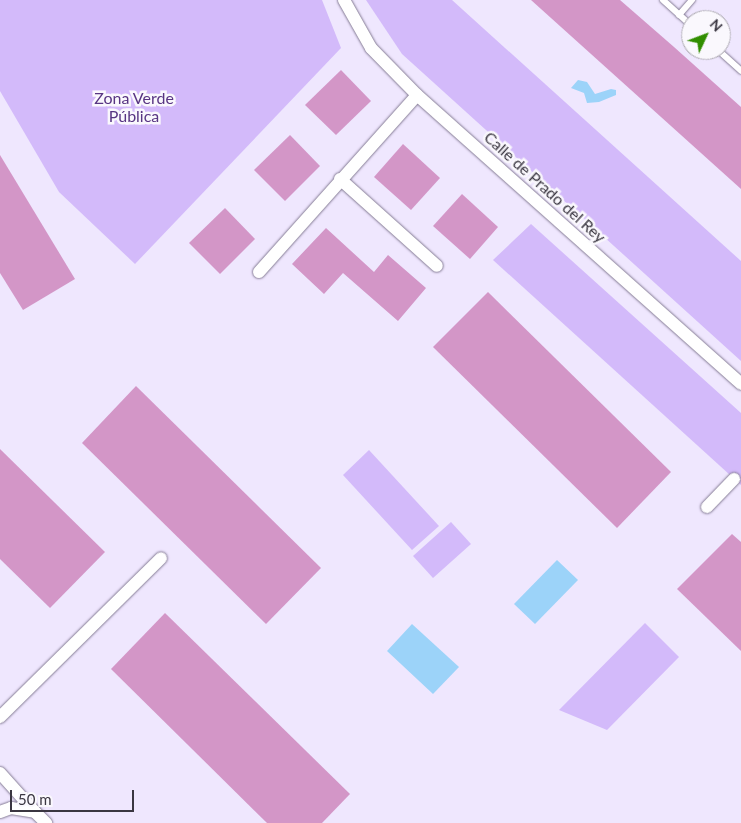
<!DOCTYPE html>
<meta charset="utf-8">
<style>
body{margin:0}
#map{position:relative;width:741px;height:823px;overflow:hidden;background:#efe7fe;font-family:Lato,sans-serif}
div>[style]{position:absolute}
.green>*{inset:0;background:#d3bafa}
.water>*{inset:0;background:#9cd3f9}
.building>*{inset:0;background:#d396c7}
.roads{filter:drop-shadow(0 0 1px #857c95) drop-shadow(0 0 1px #857c95)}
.service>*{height:6px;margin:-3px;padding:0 3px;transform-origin:3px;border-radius:3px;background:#fff}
.minor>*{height:12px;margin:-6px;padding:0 6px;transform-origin:6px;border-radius:6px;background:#fff}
span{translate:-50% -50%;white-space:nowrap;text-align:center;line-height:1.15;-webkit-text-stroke:5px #faf8fd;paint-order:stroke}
.park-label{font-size:16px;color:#583583}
.street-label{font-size:16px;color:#3a3641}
.north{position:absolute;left:681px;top:10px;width:50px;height:50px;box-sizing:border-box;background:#faf8fd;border:1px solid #adaab2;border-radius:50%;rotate:47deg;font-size:14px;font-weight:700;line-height:20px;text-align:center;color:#3a3641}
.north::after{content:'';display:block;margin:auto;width:18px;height:22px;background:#318e00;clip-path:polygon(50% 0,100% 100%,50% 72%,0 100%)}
.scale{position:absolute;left:10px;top:790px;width:124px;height:22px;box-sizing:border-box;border:2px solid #3a3641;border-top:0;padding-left:6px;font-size:15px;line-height:18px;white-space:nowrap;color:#3a3641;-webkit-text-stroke:4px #faf8fd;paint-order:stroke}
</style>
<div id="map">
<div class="green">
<i style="clip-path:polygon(0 0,322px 0,341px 48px,135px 264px,59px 192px,0 91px)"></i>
<i style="clip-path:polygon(366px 0,452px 0,741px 261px,741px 361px,402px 54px)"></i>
<i style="clip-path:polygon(531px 224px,741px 413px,741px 485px,493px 260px)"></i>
<i style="clip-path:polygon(369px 450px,439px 526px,412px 550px,343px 475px)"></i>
<i style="clip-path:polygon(451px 522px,471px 544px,433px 578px,413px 556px)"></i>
<i style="clip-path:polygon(645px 623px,679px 657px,607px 730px,559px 710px)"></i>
</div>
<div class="water">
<i style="clip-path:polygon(578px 80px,587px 82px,595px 94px,611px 89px,616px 90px,616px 95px,599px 102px,587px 103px,584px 93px,571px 88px)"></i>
<i style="clip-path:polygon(557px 560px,578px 580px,535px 624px,514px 604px)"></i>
<i style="clip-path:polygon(412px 624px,459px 667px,433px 694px,387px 651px)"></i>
</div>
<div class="building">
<i style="clip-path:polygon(531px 0,620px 0,674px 47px,741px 107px,741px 189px)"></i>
<i style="clip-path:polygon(341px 70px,371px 101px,336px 135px,305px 105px)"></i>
<i style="clip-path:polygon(290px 135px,320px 166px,285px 201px,254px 170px)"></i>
<i style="clip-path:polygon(403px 144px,440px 178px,411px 210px,374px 177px)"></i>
<i style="clip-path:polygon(0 155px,75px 279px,23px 310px,0 273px)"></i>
<i style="clip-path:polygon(462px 194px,498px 227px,470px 259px,433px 226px)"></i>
<i style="clip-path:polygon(225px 208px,255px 239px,220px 274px,189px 243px)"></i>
<i style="clip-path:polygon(326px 228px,374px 272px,388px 255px,426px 288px,398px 321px,343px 273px,324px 294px,292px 264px)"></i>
<i style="clip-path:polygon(488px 292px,671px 472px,617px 528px,433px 347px)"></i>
<i style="clip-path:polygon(136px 386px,321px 568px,266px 624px,82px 443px)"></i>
<i style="clip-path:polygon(0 449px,105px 552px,50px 608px,0 559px)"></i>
<i style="clip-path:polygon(732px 534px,741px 542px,741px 651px,677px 589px)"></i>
<i style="clip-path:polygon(165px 613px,350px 794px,322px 823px,267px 823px,111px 669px)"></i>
</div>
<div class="roads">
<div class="service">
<i style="left:663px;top:0;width:38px;rotate:42deg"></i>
<i style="left:679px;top:15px;width:20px;rotate:-49deg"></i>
<i style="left:718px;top:50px;width:31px;rotate:42deg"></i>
</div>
<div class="minor">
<i style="left:344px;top:0;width:55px;rotate:60.6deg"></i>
<i style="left:371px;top:48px;width:66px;rotate:45.6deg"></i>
<i style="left:417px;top:95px;width:434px;rotate:41.7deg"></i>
<i style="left:340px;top:179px;width:130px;rotate:41.9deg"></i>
<i style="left:259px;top:272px;width:237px;rotate:-48.2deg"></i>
<i style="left:707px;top:507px;width:39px;rotate:-46deg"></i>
<i style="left:0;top:717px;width:226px;rotate:-44.6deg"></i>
<i style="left:0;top:773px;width:52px;rotate:48.1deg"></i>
<i style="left:0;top:812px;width:12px;rotate:-20deg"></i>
<i style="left:11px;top:808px;width:24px;rotate:9deg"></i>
<i style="left:35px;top:812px;width:16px;rotate:45deg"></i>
</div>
</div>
<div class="park-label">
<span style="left:134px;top:107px">Zona Verde<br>Pública</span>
</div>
<div class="street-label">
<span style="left:545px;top:187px;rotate:42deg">Calle de Prado del Rey</span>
</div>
<div class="north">N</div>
<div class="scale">50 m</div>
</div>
